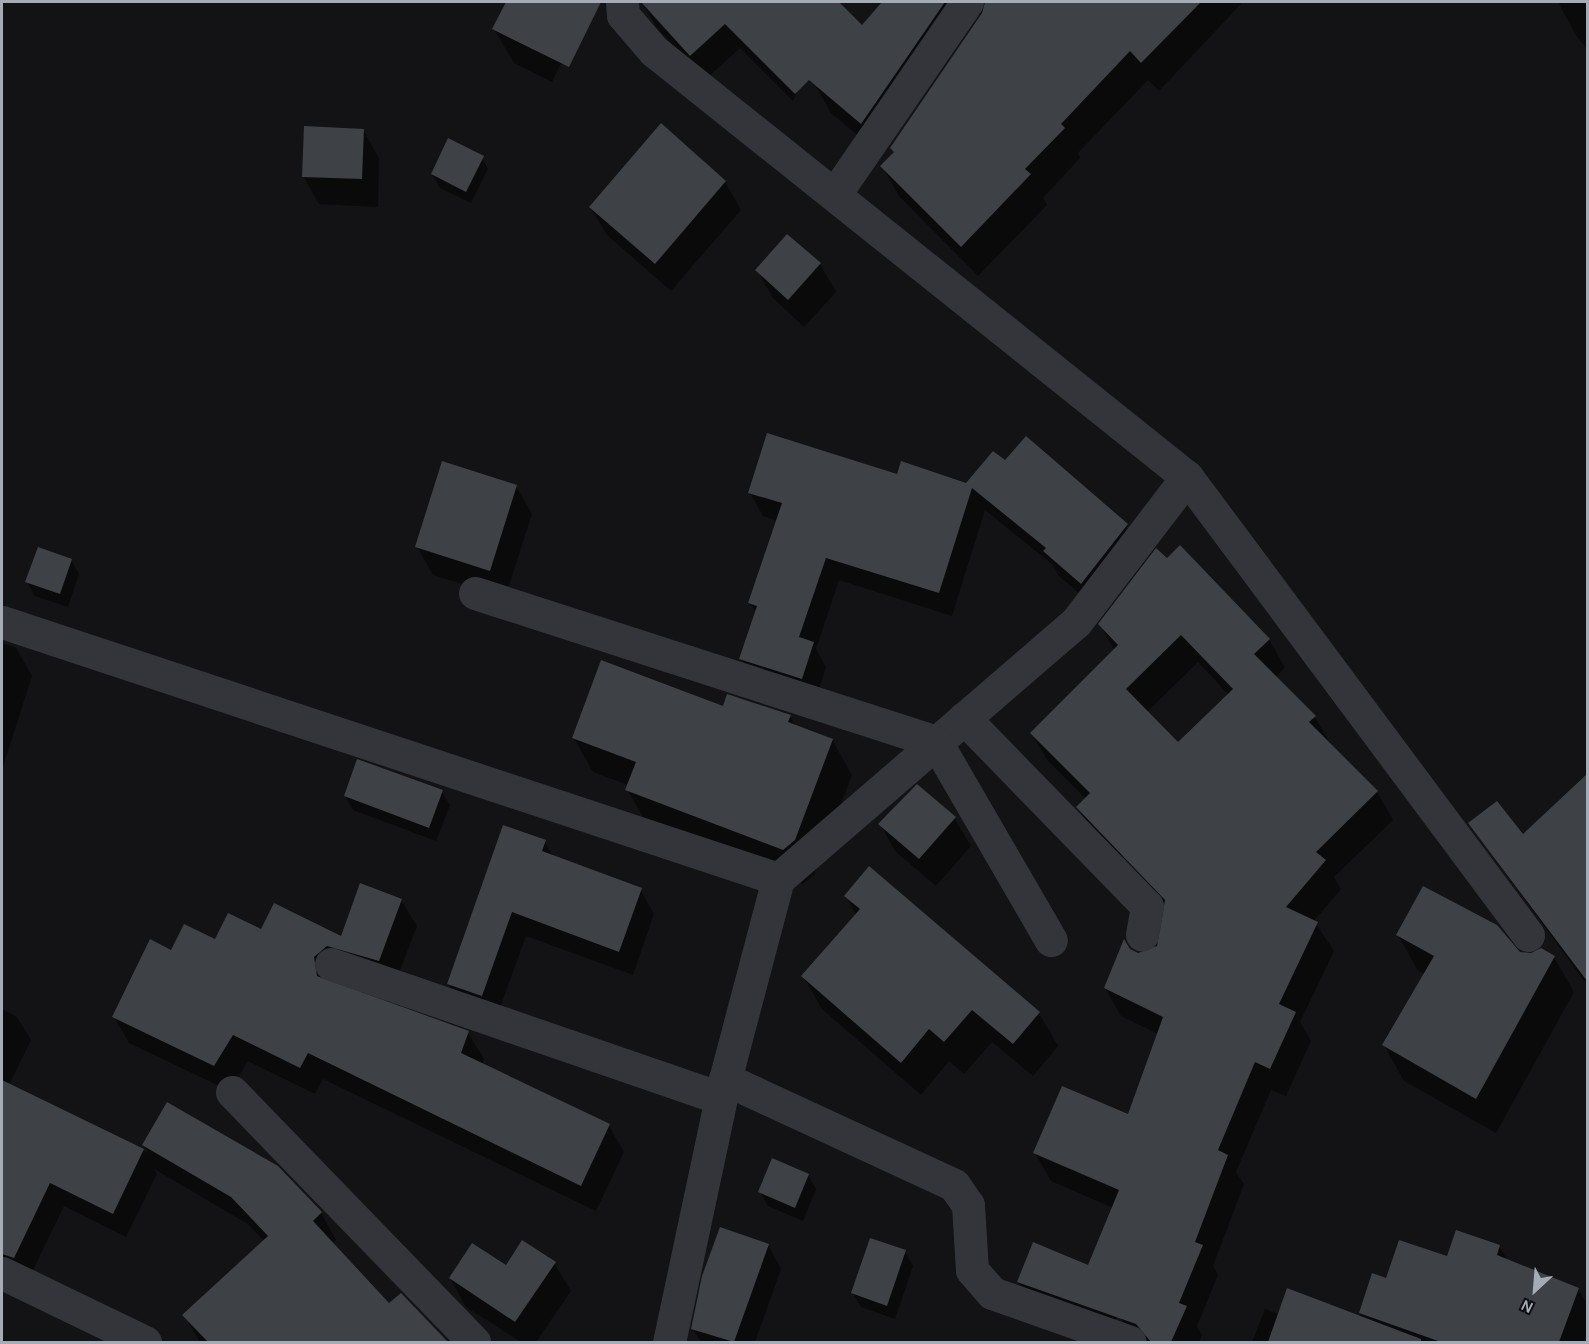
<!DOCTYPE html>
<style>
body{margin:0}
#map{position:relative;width:1589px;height:1344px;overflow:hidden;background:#131315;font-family:Karla,sans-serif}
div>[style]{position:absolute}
.shadow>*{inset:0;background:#0007}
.building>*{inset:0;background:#3e4145}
.street>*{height:33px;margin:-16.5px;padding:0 16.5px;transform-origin:16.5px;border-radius:16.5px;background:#33353a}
span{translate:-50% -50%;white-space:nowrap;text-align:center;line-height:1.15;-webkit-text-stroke:4.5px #0e0e10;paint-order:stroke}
.frame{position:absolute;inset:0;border:3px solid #a3acb7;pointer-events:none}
.north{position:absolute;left:1505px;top:1260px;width:60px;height:60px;-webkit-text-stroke:4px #0e0e10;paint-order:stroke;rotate:206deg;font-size:16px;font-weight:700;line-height:24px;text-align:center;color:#a3acb7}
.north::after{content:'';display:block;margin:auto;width:21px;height:27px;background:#a3acb7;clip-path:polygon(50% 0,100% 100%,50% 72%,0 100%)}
</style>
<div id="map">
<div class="shadow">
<i style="clip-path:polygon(507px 2px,591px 2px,552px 82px,514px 63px,494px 29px)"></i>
<i style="clip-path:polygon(642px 2px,829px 2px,834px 10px,793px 101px,740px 48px,705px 80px,657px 28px)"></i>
<i style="clip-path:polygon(884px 2px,1243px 2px,1159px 91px,1148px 80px,1078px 153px,1080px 158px,1043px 198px,1047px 205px,978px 276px,899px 196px,882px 166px,895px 153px,891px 148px,984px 13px,968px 21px,878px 152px,831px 113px,814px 83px)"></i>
<i style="clip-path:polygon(1558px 2px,1588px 2px,1588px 50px,1577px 37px)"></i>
<i style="clip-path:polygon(363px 130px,379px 158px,378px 207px,319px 204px,303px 176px)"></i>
<i style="clip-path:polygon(480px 155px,488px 169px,471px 203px,440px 188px,432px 174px)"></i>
<i style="clip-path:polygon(725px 182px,741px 210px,671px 291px,607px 235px,590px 207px)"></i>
<i style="clip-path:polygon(787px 236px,820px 264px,836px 292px,804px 327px,773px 298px,757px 270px)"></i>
<i style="clip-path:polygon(1005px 462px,1126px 525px,1140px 548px,1095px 607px,1058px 575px,1053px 565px,985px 510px,952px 616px,839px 580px,816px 649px,826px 667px,815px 702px,754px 682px,741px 658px,756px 612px,750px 603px,778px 521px,763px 516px,750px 493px,898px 476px,967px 485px)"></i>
<i style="clip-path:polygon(516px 486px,532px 514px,505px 598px,433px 575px,417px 547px)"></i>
<i style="clip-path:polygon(71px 560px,79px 574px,68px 607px,35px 596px,27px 582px)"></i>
<i style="clip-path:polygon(evenodd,1100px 624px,1269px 639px,1285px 668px,1275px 677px,1315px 717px,1331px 745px,1377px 792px,1393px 820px,1334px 877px,1341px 889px,1314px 921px,1334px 951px,1300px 1022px,1311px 1041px,1286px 1096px,1271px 1090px,1236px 1172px,1244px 1184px,1213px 1266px,1218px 1275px,1197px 1326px,1202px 1335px,1199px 1342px,1135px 1342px,1121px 1318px,1121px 1305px,1109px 1336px,1035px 1310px,1018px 1282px,1106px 1274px,1113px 1208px,1051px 1181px,1035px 1153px,1129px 1116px,1158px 1034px,1121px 1016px,1105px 988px,1129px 950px,1138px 955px,1158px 948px,1165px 909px,1095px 835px,1078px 807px,1086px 799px,1048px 761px,1031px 733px,1115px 651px,1100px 624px,1198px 662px,1229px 695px,1178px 745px,1146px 713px,1198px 662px)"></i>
<i style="clip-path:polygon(2px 643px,16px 648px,32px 676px,3px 767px)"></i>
<i style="clip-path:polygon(724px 708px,790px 716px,796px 727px,832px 740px,852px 775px,814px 875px,803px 884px,647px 824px,627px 789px,628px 785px,593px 772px,574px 738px)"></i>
<i style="clip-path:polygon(1588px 776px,1588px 978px,1584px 981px,1470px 824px,1523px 836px)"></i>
<i style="clip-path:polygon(441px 791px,450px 805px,436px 841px,353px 810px,345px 796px)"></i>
<i style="clip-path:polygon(954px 818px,971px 846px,936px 886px,896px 852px,880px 824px)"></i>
<i style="clip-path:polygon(545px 842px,553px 857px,640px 889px,654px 914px,633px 975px,526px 936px,496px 1019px,462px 1008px,448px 984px)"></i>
<i style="clip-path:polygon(870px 868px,1039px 1013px,1058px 1046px,1033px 1076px,992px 1042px,964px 1074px,949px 1061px,921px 1095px,822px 1009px,803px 976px,856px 915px,846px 896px)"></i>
<i style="clip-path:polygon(401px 900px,417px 926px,394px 986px,330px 983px,468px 1033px,484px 1059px,482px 1065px,609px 1126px,624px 1152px,596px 1211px,323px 1079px,315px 1094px,248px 1061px,230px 1091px,129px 1043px,114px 1017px,172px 952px,262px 931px,342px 938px)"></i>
<i style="clip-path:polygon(1398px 935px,1554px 957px,1574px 992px,1496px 1133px,1404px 1081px,1384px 1045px,1425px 974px,1418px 971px)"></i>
<i style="clip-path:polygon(2px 1009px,17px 1017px,31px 1040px,9px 1085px,148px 1153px,144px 1145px,321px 1213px,336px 1240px,332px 1244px,389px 1305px,401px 1295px,448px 1342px,200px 1342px,184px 1315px,264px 1241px,248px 1224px,154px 1169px,157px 1174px,126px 1237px,64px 1206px,32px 1272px,2px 1257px)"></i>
<i style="clip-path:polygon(808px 1175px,816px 1189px,803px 1221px,768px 1206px,760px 1192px)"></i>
<i style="clip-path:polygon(768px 1245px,781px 1269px,755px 1342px,701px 1342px,693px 1329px)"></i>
<i style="clip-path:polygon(1499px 1246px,1508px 1261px,1578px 1289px,1588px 1305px,1588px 1330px,1583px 1342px,1252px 1342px,1265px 1309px,1279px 1314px,1359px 1317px,1373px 1275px,1387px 1280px,1448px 1258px)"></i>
<i style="clip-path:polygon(905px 1252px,913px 1266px,895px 1319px,861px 1307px,853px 1293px)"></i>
<i style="clip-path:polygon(554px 1263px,571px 1291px,536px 1342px,521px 1342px,466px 1307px,450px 1278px)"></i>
</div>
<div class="building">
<i style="clip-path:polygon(506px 2px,601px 2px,569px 67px,492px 29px)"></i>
<i style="clip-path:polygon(641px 2px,839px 2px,862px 25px,882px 2px,945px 2px,861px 124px,809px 80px,795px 94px,725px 24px,690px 56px)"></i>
<i style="clip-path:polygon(985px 2px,1201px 2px,1141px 63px,1130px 51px,1061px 124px,1065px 128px,1025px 169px,1031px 174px,961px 247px,880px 166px,894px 152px,890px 148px,982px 13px)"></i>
<i style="clip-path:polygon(661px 123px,726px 181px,655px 264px,589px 207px)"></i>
<i style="clip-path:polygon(304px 126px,364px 129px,362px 179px,302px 177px)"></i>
<i style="clip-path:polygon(448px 138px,484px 156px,466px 192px,431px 174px)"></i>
<i style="clip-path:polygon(787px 234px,821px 263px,788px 300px,755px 270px)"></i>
<i style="clip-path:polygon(767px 433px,897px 474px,901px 461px,966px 483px,993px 451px,1005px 460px,1026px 436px,1128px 524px,1081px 584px,1043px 551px,1046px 548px,972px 488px,939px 593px,826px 558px,799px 637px,814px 642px,802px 679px,739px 659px,757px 606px,748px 603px,782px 503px,748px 493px)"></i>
<i style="clip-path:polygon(442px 461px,517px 485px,490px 571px,415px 547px)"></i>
<i style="clip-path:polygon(evenodd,1180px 545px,1270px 639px,1254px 654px,1316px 716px,1309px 722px,1378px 791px,1316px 852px,1326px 860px,1286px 907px,1318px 922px,1279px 1004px,1296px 1012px,1270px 1069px,1255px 1062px,1218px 1150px,1228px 1155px,1195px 1242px,1203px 1245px,1179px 1303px,1187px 1306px,1171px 1342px,1151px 1342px,1136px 1324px,1017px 1282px,1033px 1242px,1088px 1265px,1119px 1190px,1033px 1153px,1062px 1086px,1128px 1114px,1163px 1017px,1104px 988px,1124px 939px,1130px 949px,1138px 953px,1157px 946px,1165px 900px,1076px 807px,1090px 793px,1030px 733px,1118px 645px,1098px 624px,1156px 548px,1167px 558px,1180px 545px,1181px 635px,1233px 689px,1178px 742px,1126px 689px,1181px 635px)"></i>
<i style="clip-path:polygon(38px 547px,72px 559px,60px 594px,25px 582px)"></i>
<i style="clip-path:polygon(601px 660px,723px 706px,727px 694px,791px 715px,788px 722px,833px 739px,795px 840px,783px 850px,625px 790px,636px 762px,572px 738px)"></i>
<i style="clip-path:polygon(357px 759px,443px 790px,429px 828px,344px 796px)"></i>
<i style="clip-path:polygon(1587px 774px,1587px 981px,1468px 823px,1497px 801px,1523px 834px)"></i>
<i style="clip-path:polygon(917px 784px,956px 817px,919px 859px,878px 824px)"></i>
<i style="clip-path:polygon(503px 825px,546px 840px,542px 851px,642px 888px,619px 952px,512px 912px,482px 996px,447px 984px)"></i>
<i style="clip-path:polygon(869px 866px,1040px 1012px,1013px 1044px,972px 1010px,944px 1042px,929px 1029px,901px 1063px,801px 976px,860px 909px,844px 896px)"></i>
<i style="clip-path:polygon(360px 883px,402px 899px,379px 961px,327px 946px,314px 957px,317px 976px,469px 1031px,461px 1053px,610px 1124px,581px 1186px,308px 1053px,300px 1068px,233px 1035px,214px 1066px,112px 1017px,150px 939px,171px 950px,184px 924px,215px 939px,228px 913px,261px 929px,274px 903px,341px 936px)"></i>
<i style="clip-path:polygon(1423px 886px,1497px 925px,1520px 952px,1531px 953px,1541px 948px,1555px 956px,1476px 1099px,1382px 1045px,1434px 956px,1396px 935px)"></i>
<i style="clip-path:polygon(2px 1080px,144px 1149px,113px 1214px,50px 1183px,14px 1258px,2px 1254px)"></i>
<i style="clip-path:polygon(167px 1102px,278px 1166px,322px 1212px,313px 1221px,389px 1303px,401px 1293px,448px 1342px,208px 1342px,182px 1315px,268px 1236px,231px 1197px,142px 1145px)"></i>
<i style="clip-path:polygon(772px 1158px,809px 1174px,795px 1208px,758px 1192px)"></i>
<i style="clip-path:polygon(720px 1227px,769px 1244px,734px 1342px,691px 1329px,702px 1276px)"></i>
<i style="clip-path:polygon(1456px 1230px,1500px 1245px,1497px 1255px,1579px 1288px,1559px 1342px,1441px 1342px,1359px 1313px,1372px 1273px,1386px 1278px,1399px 1240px,1447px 1256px)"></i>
<i style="clip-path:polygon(870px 1238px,906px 1250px,887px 1306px,851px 1293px)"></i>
<i style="clip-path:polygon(522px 1240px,556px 1262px,515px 1322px,449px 1278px,472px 1243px,506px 1265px)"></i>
<i style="clip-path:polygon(1287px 1288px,1421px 1339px,1421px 1342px,1268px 1342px)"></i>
</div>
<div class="street">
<i style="left:622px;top:2px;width:13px;rotate:86deg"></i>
<i style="left:623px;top:15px;width:48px;rotate:49.3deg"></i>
<i style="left:654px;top:51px;width:682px;rotate:38.63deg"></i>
<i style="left:1187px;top:477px;width:183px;rotate:127.4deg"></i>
<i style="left:1076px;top:622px;width:394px;rotate:139.2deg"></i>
<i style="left:778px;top:879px;width:207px;rotate:104.8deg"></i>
<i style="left:725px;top:1079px;width:269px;rotate:102deg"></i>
<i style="left:835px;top:194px;width:233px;rotate:-55.5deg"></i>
<i style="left:1187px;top:477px;width:571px;rotate:53.33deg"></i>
<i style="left:475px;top:593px;width:484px;rotate:17.9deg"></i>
<i style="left:936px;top:742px;width:229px;rotate:59.9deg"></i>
<i style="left:2px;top:622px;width:817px;rotate:18.32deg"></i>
<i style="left:964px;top:718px;width:262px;rotate:45.8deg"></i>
<i style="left:1147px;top:906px;width:29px;rotate:100deg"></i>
<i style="left:331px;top:964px;width:412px;rotate:19deg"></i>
<i style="left:725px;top:1079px;width:252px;rotate:24.8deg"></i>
<i style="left:954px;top:1185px;width:24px;rotate:55deg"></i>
<i style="left:968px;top:1205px;width:65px;rotate:86.5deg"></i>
<i style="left:972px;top:1270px;width:30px;rotate:49deg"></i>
<i style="left:992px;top:1293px;width:146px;rotate:19.5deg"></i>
<i style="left:232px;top:1092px;width:348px;rotate:45.9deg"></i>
<i style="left:2px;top:1273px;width:159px;rotate:25.8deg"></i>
</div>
<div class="frame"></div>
<div class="north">N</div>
</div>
